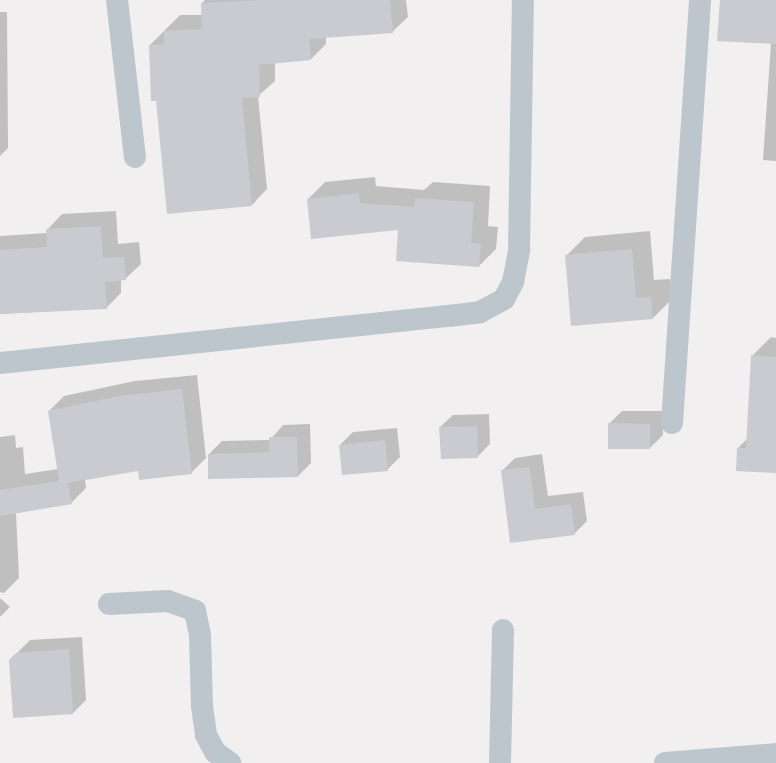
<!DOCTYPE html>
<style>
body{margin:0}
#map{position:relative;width:776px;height:763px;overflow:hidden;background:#f1efef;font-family:Cabin,sans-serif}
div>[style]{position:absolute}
.shadow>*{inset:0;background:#0003}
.building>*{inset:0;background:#c9cbd1}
.street>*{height:22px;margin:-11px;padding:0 11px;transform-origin:11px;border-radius:11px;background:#bdc6cd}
span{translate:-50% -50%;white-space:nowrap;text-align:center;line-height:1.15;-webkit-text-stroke:3px #fff;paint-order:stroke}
</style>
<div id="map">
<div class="shadow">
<i style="clip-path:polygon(205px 0,406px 0,408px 17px,392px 32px,326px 37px,326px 44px,311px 59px,275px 63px,275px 81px,258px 96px,267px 189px,252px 205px,150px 45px,180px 15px,202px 15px,202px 3px)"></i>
<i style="clip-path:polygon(721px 0,776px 0,776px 161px,763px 160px,771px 43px)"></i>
<i style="clip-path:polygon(0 12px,7px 12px,8px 148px,0 156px)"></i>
<i style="clip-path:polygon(375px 177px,376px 186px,424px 190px,433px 182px,490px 186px,488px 226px,498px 227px,496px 249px,479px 266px,399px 229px,308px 199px,325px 182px)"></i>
<i style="clip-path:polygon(116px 211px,118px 244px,139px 242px,141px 264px,125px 279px,121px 280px,121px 293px,106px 308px,0 314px,0 236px,47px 233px,47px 230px,62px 214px)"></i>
<i style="clip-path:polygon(650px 231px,654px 280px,670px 279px,671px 300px,653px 318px,566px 256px,585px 237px)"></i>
<i style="clip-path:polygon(771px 337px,776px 338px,776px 472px,738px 448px,747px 439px,752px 356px)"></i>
<i style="clip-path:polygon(197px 375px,206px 458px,191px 473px,139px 470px,85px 479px,86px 488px,71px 503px,16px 513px,19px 578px,4px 593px,0 592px,0 437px,15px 435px,16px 448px,23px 447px,25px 474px,58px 469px,49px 411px,64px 396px,135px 381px)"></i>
<i style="clip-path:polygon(622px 411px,663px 411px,663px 435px,650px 448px,609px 424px)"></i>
<i style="clip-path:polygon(489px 414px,490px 444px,477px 457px,440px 427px,453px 415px)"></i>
<i style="clip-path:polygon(310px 424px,311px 463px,298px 476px,209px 454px,222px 441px,270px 440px,283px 425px)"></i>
<i style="clip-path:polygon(397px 428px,400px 457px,387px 470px,340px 445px,353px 432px)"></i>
<i style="clip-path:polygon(542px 454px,548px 496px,583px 492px,587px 521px,574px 534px,511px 542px,502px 471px,515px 458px)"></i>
<i style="clip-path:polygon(0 598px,10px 607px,0 617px)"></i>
<i style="clip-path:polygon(82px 637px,86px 700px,73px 713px,14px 717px,10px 660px,30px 640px)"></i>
</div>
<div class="building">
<i style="clip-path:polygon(267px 0,390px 0,393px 33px,309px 39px,311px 60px,259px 65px,260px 97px,242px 98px,252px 206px,167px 214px,156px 101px,151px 101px,149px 45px,164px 44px,164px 31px,202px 29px,201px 3px)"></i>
<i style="clip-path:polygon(720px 0,776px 0,776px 44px,717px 41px)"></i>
<i style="clip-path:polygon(359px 193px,360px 203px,414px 207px,415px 198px,474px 202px,471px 243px,481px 244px,479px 267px,396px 261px,398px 230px,311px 239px,307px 199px)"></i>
<i style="clip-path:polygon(101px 226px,103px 258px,124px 257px,126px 280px,105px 282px,107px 309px,0 314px,0 250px,47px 247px,46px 229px)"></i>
<i style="clip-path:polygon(632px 249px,636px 298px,651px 297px,653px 319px,571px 326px,565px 255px)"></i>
<i style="clip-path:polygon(751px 355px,776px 357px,776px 473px,736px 471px,737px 448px,746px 448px)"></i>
<i style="clip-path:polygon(182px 389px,192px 474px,139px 480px,138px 471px,68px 483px,72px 504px,0 516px,0 490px,59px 481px,48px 411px,119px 396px)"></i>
<i style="clip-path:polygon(608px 423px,650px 424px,650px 449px,608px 449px)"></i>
<i style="clip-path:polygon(477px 426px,478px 458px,441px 459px,439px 427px)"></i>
<i style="clip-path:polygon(269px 437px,297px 437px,298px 477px,208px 479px,208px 454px,269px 452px)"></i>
<i style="clip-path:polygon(385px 440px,388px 471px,342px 475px,339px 445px)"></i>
<i style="clip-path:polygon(530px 467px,535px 509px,571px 504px,575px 535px,510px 543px,501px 470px)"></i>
<i style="clip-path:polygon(69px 649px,73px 714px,13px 718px,9px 660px,16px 653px)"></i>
</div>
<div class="street">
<i style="left:117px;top:0;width:158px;rotate:83.5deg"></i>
<i style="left:0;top:363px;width:451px;rotate:-6deg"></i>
<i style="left:449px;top:316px;width:31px;rotate:-7deg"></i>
<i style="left:480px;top:312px;width:27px;rotate:-28deg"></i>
<i style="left:504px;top:299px;width:19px;rotate:-62deg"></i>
<i style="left:513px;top:282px;width:33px;rotate:-79deg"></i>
<i style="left:519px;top:250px;width:250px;rotate:-89.1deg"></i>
<i style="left:672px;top:423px;width:424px;rotate:-86.2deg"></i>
<i style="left:109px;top:604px;width:59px;rotate:-2.9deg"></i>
<i style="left:168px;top:601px;width:29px;rotate:20deg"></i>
<i style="left:195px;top:611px;width:25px;rotate:78deg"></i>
<i style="left:200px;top:635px;width:71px;rotate:88.4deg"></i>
<i style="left:202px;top:706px;width:29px;rotate:82deg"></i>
<i style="left:206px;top:735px;width:19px;rotate:62deg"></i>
<i style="left:215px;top:752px;width:19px;rotate:36deg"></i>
<i style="left:500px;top:763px;width:133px;rotate:-88.7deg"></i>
<i style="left:665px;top:763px;width:111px;rotate:-4.6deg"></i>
</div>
</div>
